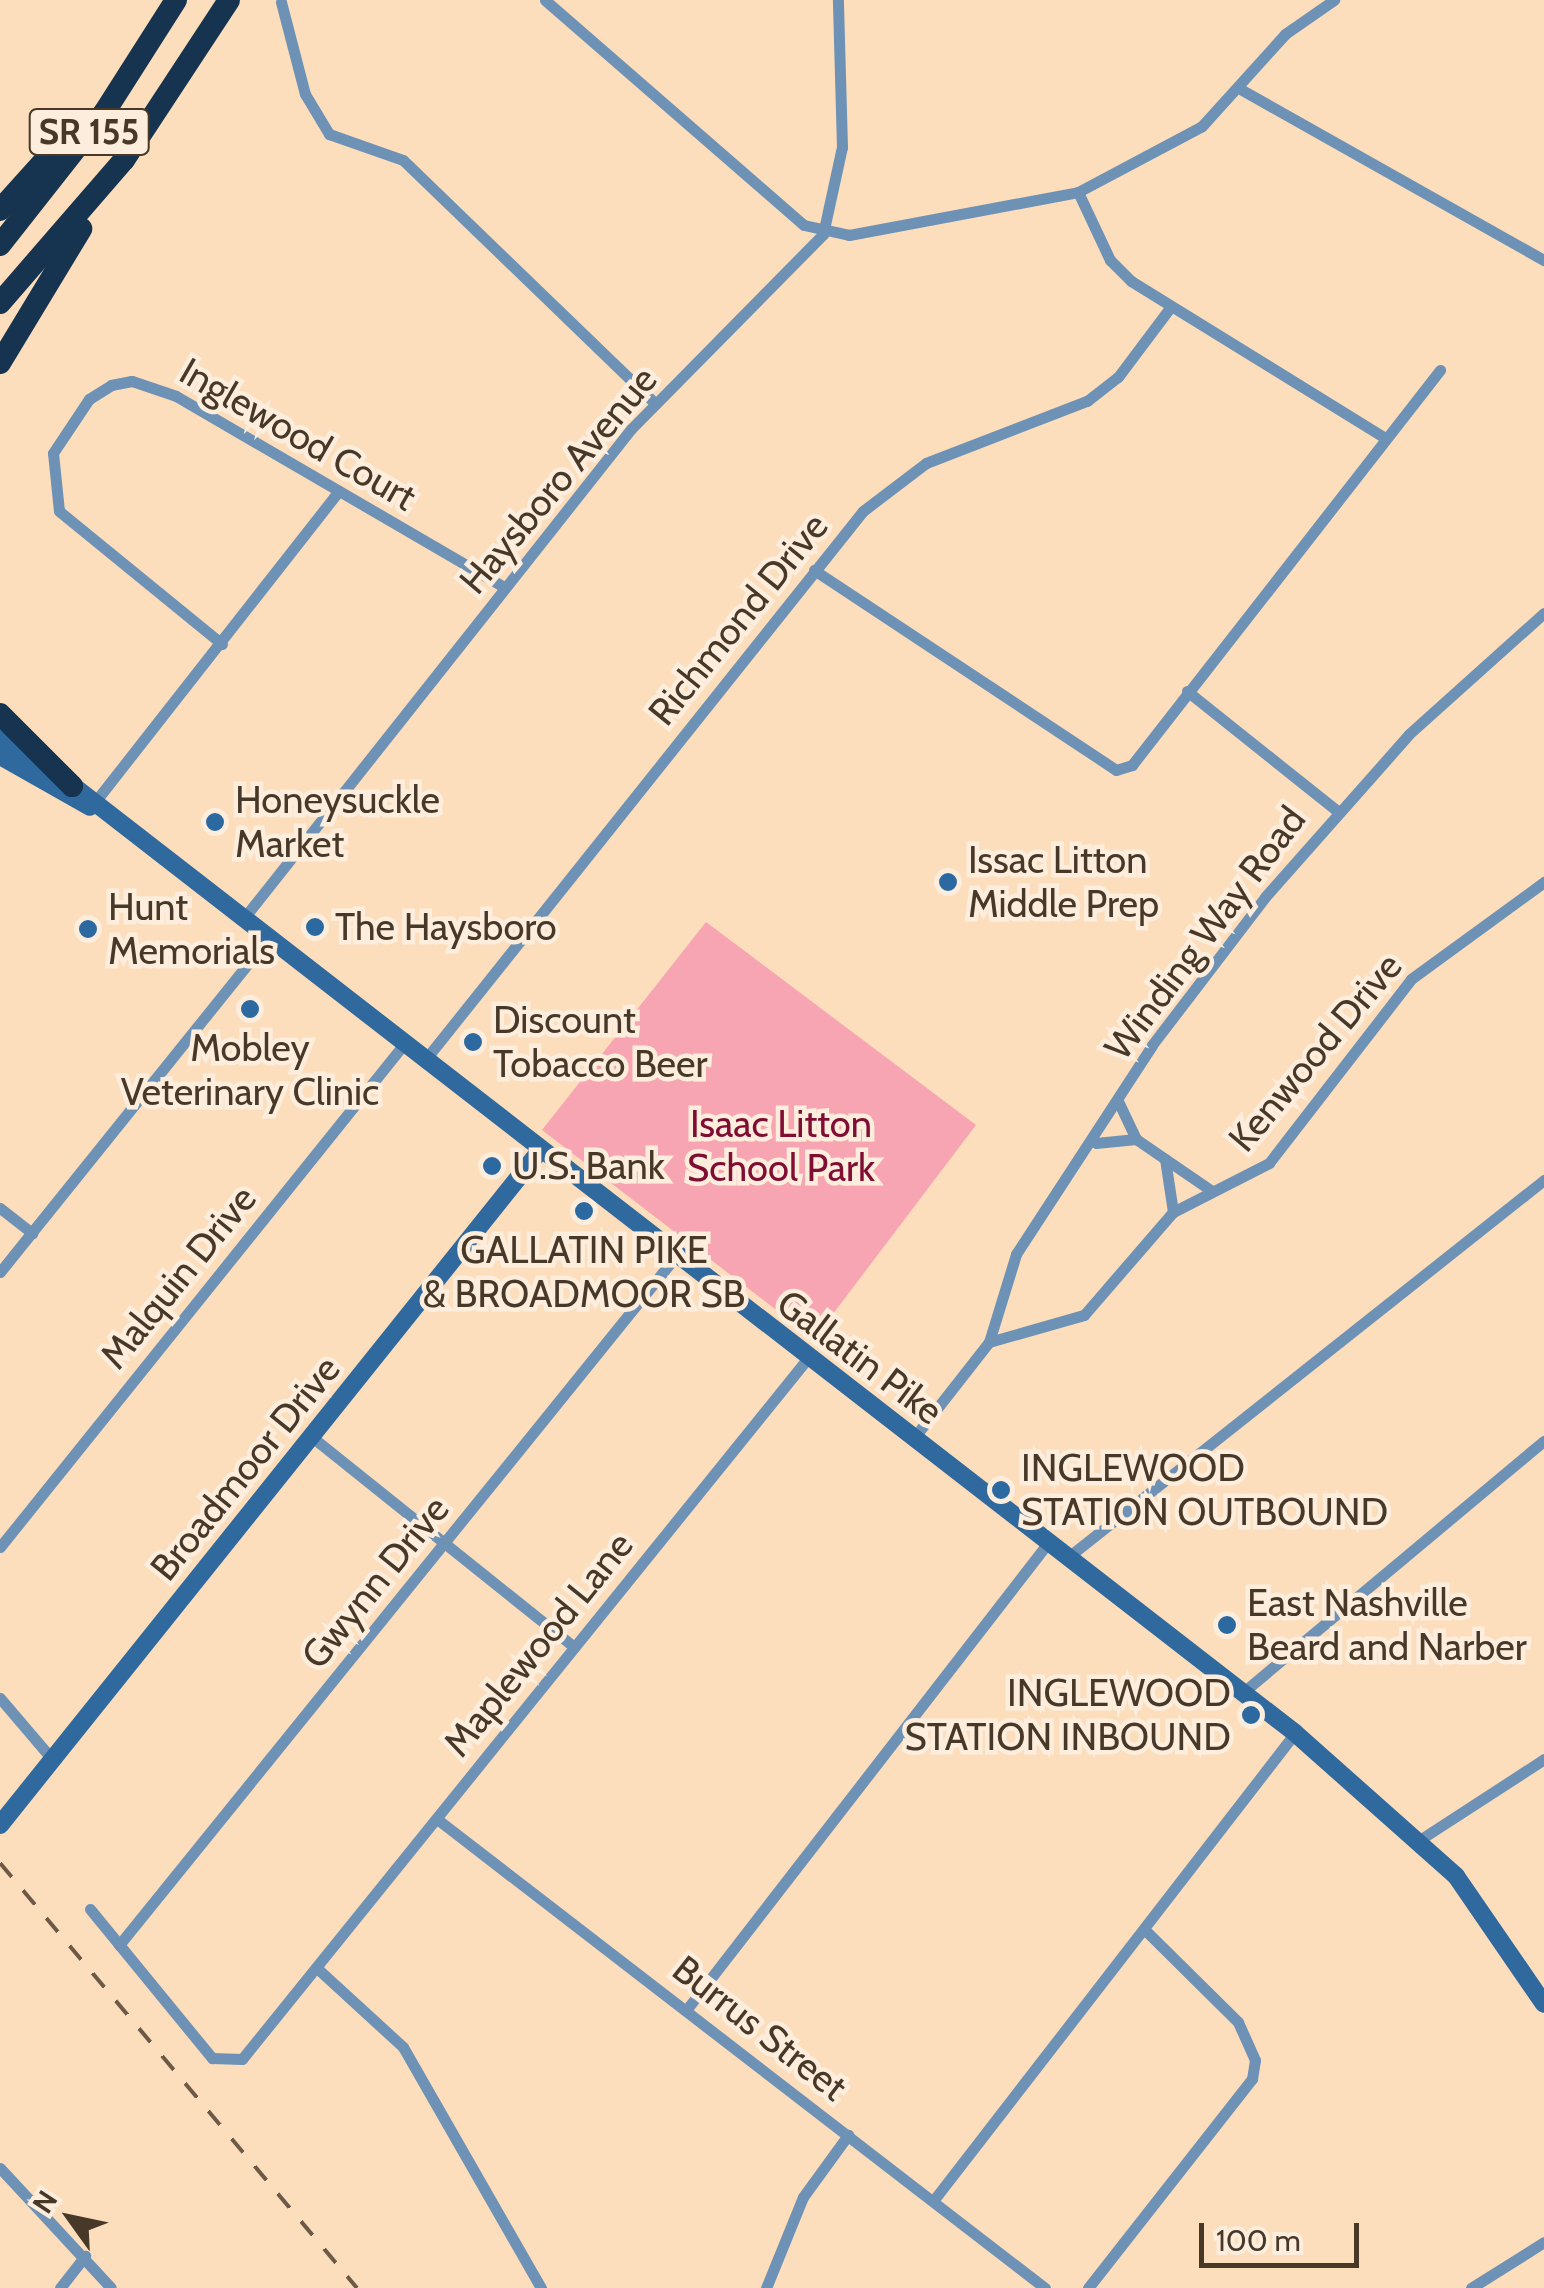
<!DOCTYPE html>
<style>
body{margin:0}
#map{position:relative;width:1544px;height:2288px;overflow:hidden;background:#fcddbc;font-family:Cabin,sans-serif}
div>[style]{position:absolute}
.green>*{inset:0;background:#f7a5b2}
.street>*{height:11px;margin:-5.5px;padding:0 5.5px;transform-origin:5.5px;border-radius:5.5px;background:#6d92b6}
.secondary>*{height:18px;margin:-9px;padding:0 9px;transform-origin:9px;border-radius:9px;background:#2f699e}
.highway>*{height:22px;margin:-11px;padding:0 11px;transform-origin:11px;border-radius:11px;background:#16344f}
.rail>*{height:4px;margin-top:-2px;transform-origin:0;background:repeating-linear-gradient(90deg,#6c5946 0 18px,transparent 0 36px)}
.dots>*{width:28px;height:28px;translate:-50% -50%;box-sizing:border-box;border:5px solid #fdeddd;border-radius:50%}
span{translate:-50% -50%;white-space:nowrap;text-align:center;line-height:1.15;-webkit-text-stroke:9px #fdeddd;paint-order:stroke}
.shield-label span{padding:2px 8px;background:#fdeddd;border:2px solid;border-radius:8px;-webkit-text-stroke-width:0}
.shield-label{font-size:35px;color:#483828;font-weight:700}
.street-label{font-size:38px;color:#483828}
.poi-label{font-size:38px;color:#483828}
.left{translate:0 -50%;text-align:left}
.right{translate:-100% -50%;text-align:right}
.park-label{font-size:38px;color:#800d34}
.north{position:absolute;left:20px;top:2168px;width:100px;height:100px;-webkit-text-stroke:8px #fdeddd;paint-order:stroke;rotate:303deg;font-size:28px;font-weight:700;line-height:40px;text-align:center;color:#483828}
.north::after{content:'';display:block;margin:auto;width:35px;height:45px;background:#483828;clip-path:polygon(50% 0,100% 100%,50% 72%,0 100%)}
.scale{position:absolute;left:1199px;top:2223px;width:160px;height:45px;box-sizing:border-box;border:5px solid #483828;border-top:0;padding-left:12px;font-size:30px;line-height:35px;white-space:nowrap;color:#483828;-webkit-text-stroke:8px #fdeddd;paint-order:stroke}
</style>
<div id="map">
<div class="green">
<i style="clip-path:polygon(706px 922px,976px 1125px,814px 1339px,542px 1130px)"></i>
</div>
<div class="street">
<i style="left:545px;top:0;width:343px;rotate:41deg"></i>
<i style="left:804px;top:225px;width:46px;rotate:12.5deg"></i>
<i style="left:849px;top:235px;width:233px;rotate:-10.6deg"></i>
<i style="left:1078px;top:192px;width:140px;rotate:-28deg"></i>
<i style="left:1202px;top:126px;width:124px;rotate:-47.9deg"></i>
<i style="left:1285px;top:34px;width:60px;rotate:-34.8deg"></i>
<i style="left:281px;top:2px;width:95px;rotate:75.4deg"></i>
<i style="left:305px;top:94px;width:47px;rotate:59deg"></i>
<i style="left:329px;top:134px;width:78px;rotate:19.4deg"></i>
<i style="left:403px;top:160px;width:351px;rotate:44deg"></i>
<i style="left:1242px;top:90px;width:347px;rotate:29.4deg"></i>
<i style="left:1078px;top:192px;width:75px;rotate:64.8deg"></i>
<i style="left:1110px;top:260px;width:30px;rotate:45deg"></i>
<i style="left:1131px;top:281px;width:299px;rotate:31.7deg"></i>
<i style="left:814px;top:570px;width:362px;rotate:33.5deg"></i>
<i style="left:1116px;top:770px;width:17px;rotate:-17deg"></i>
<i style="left:1132px;top:765px;width:501px;rotate:-52.05deg"></i>
<i style="left:222px;top:644px;width:210px;rotate:-140.8deg"></i>
<i style="left:59px;top:511px;width:58px;rotate:-95.9deg"></i>
<i style="left:53px;top:453px;width:65px;rotate:-56.3deg"></i>
<i style="left:89px;top:399px;width:26px;rotate:-32deg"></i>
<i style="left:111px;top:385px;width:21px;rotate:-11deg"></i>
<i style="left:132px;top:381px;width:46px;rotate:18.8deg"></i>
<i style="left:176px;top:396px;width:380px;rotate:30.2deg"></i>
<i style="left:1187px;top:691px;width:191px;rotate:38.6deg"></i>
<i style="left:91px;top:807px;width:400px;rotate:-51.9deg"></i>
<i style="left:244px;top:918px;width:624px;rotate:-51.64deg"></i>
<i style="left:631px;top:429px;width:274px;rotate:-45.4deg"></i>
<i style="left:823px;top:234px;width:89px;rotate:-77.7deg"></i>
<i style="left:842px;top:147px;width:147px;rotate:-91.6deg"></i>
<i style="left:425px;top:1060px;width:702px;rotate:-51.42deg"></i>
<i style="left:863px;top:511px;width:79px;rotate:-37.3deg"></i>
<i style="left:926px;top:463px;width:173px;rotate:-21.1deg"></i>
<i style="left:1087px;top:401px;width:39px;rotate:-38deg"></i>
<i style="left:1118px;top:377px;width:85px;rotate:-53.1deg"></i>
<i style="left:1118px;top:1101px;width:42px;rotate:64.7deg"></i>
<i style="left:1096px;top:1143px;width:40px;rotate:-5.7deg"></i>
<i style="left:1136px;top:1139px;width:92px;rotate:34.4deg"></i>
<i style="left:1165px;top:1159px;width:54px;rotate:81.4deg"></i>
<i style="left:0;top:1208px;width:41px;rotate:38deg"></i>
<i style="left:0;top:1272px;width:430px;rotate:-51.2deg"></i>
<i style="left:989px;top:1342px;width:92px;rotate:-72.9deg"></i>
<i style="left:1016px;top:1254px;width:249px;rotate:-56.9deg"></i>
<i style="left:1152px;top:1045px;width:186px;rotate:-52.6deg"></i>
<i style="left:1265px;top:897px;width:217px;rotate:-48.5deg"></i>
<i style="left:1409px;top:734px;width:181px;rotate:-41.9deg"></i>
<i style="left:312px;top:1437px;width:336px;rotate:38.7deg"></i>
<i style="left:913px;top:1439px;width:123px;rotate:-51.9deg"></i>
<i style="left:989px;top:1342px;width:99px;rotate:-15.9deg"></i>
<i style="left:1084px;top:1315px;width:136px;rotate:-49.2deg"></i>
<i style="left:1173px;top:1212px;width:108px;rotate:-27deg"></i>
<i style="left:1269px;top:1163px;width:232px;rotate:-52.3deg"></i>
<i style="left:1411px;top:979px;width:165px;rotate:-36.1deg"></i>
<i style="left:0;top:1547px;width:645px;rotate:-51.23deg"></i>
<i style="left:1067px;top:1558px;width:609px;rotate:-38.4deg"></i>
<i style="left:1241px;top:1694px;width:395px;rotate:-39.9deg"></i>
<i style="left:0;top:1698px;width:80px;rotate:49.6deg"></i>
<i style="left:437px;top:1819px;width:768px;rotate:37.65deg"></i>
<i style="left:1421px;top:1839px;width:147px;rotate:-33deg"></i>
<i style="left:90px;top:1909px;width:193px;rotate:50.7deg"></i>
<i style="left:212px;top:2058px;width:30px;rotate:2deg"></i>
<i style="left:242px;top:2059px;width:900px;rotate:-51.09deg"></i>
<i style="left:119px;top:1945px;width:886px;rotate:-51.05deg"></i>
<i style="left:319px;top:1970px;width:114px;rotate:42.5deg"></i>
<i style="left:403px;top:2047px;width:278px;rotate:60.2deg"></i>
<i style="left:687px;top:2009px;width:588px;rotate:-52.25deg"></i>
<i style="left:0;top:2168px;width:163px;rotate:47.2deg"></i>
<i style="left:933px;top:2201px;width:592px;rotate:-52.28deg"></i>
<i style="left:60px;top:2288px;width:41px;rotate:-52deg"></i>
<i style="left:766px;top:2288px;width:98px;rotate:-67.9deg"></i>
<i style="left:803px;top:2197px;width:77px;rotate:-54deg"></i>
<i style="left:1088px;top:2288px;width:266px;rotate:-51.9deg"></i>
<i style="left:1252px;top:2079px;width:19px;rotate:-81deg"></i>
<i style="left:1255px;top:2060px;width:42px;rotate:-114.1deg"></i>
<i style="left:1238px;top:2022px;width:132px;rotate:-135.3deg"></i>
<i style="left:1471px;top:2288px;width:86px;rotate:-32.2deg"></i>
</div>
<div class="secondary">
<i style="left:0;top:739px;width:90px;rotate:32.8deg"></i>
<i style="left:76px;top:788px;width:1542px;rotate:37.78deg"></i>
<i style="left:1295px;top:1733px;width:215px;rotate:41.6deg"></i>
<i style="left:1456px;top:1876px;width:155px;rotate:55.5deg"></i>
<i style="left:0;top:756px;width:103px;rotate:29.5deg"></i>
<i style="left:0;top:1825px;width:862px;rotate:-51.31deg"></i>
</div>
<div class="highway">
<i style="left:0;top:210px;width:121px;rotate:-48deg"></i>
<i style="left:0;top:245px;width:168px;rotate:-51.8deg"></i>
<i style="left:104px;top:113px;width:134px;rotate:-57.5deg"></i>
<i style="left:0;top:303px;width:189px;rotate:-49.1deg"></i>
<i style="left:124px;top:160px;width:191px;rotate:-56.7deg"></i>
<i style="left:0;top:363px;width:157px;rotate:-58.8deg"></i>
<i style="left:0;top:714px;width:102px;rotate:45deg"></i>
</div>
<div class="rail">
<i style="left:0;top:1863px;width:555px;rotate:49.97deg"></i>
</div>
<div class="dots">
<i style="left:215px;top:822px;background:#2c69a0"></i>
<i style="left:948px;top:882px;background:#2c69a0"></i>
<i style="left:315px;top:927px;background:#2c69a0"></i>
<i style="left:88px;top:929px;background:#2c69a0"></i>
<i style="left:250px;top:1009px;background:#2c69a0"></i>
<i style="left:473px;top:1042px;background:#2c69a0"></i>
<i style="left:492px;top:1166px;background:#2c69a0"></i>
<i style="left:584px;top:1211px;background:#2c69a0"></i>
<i style="left:1001px;top:1490px;background:#2c69a0"></i>
<i style="left:1227px;top:1625px;background:#2c69a0"></i>
<i style="left:1251px;top:1715px;background:#2c69a0"></i>
</div>
<div class="shield-label">
<span style="left:89px;top:132px">SR 155</span>
</div>
<div class="street-label">
<span style="left:298px;top:434px;rotate:30deg">Inglewood Court</span>
<span style="left:558px;top:480px;rotate:-50deg">Haysboro Avenue</span>
<span style="left:738px;top:619px;rotate:-51deg">Richmond Drive</span>
<span style="left:1205px;top:933px;rotate:-53deg">Winding Way Road</span>
<span style="left:1315px;top:1052px;rotate:-50deg">Kenwood Drive</span>
<span style="left:178px;top:1277px;rotate:-51deg">Malquin Drive</span>
<span style="left:860px;top:1357px;rotate:37deg">Gallatin Pike</span>
<span style="left:245px;top:1468px;rotate:-51deg">Broadmoor Drive</span>
<span style="left:375px;top:1582px;rotate:-51deg">Gwynn Drive</span>
<span style="left:538px;top:1644px;rotate:-51deg">Maplewood Lane</span>
<span style="left:760px;top:2028px;rotate:38deg">Burrus Street</span>
</div>
<div class="poi-label">
<span class="left" style="left:235px;top:822px">Honeysuckle<br>Market</span>
<span class="left" style="left:968px;top:882px">Issac Litton<br>Middle Prep</span>
<span class="left" style="left:108px;top:929px">Hunt<br>Memorials</span>
<span class="left" style="left:335px;top:927px">The Haysboro</span>
<span class="left" style="left:493px;top:1042px">Discount<br>Tobacco Beer</span>
<span style="left:250px;top:1070px">Mobley<br>Veterinary Clinic</span>
<span class="left" style="left:512px;top:1166px">U.S. Bank</span>
<span style="left:584px;top:1272px">GALLATIN PIKE<br>&amp; BROADMOOR SB</span>
<span class="left" style="left:1021px;top:1490px">INGLEWOOD<br>STATION OUTBOUND</span>
<span class="left" style="left:1247px;top:1625px">East Nashville<br>Beard and Narber</span>
<span class="right" style="left:1231px;top:1715px">INGLEWOOD<br>STATION INBOUND</span>
</div>
<div class="park-label">
<span style="left:781px;top:1146px">Isaac Litton<br>School Park</span>
</div>
<div class="north">N</div>
<div class="scale">100 m</div>
</div>
